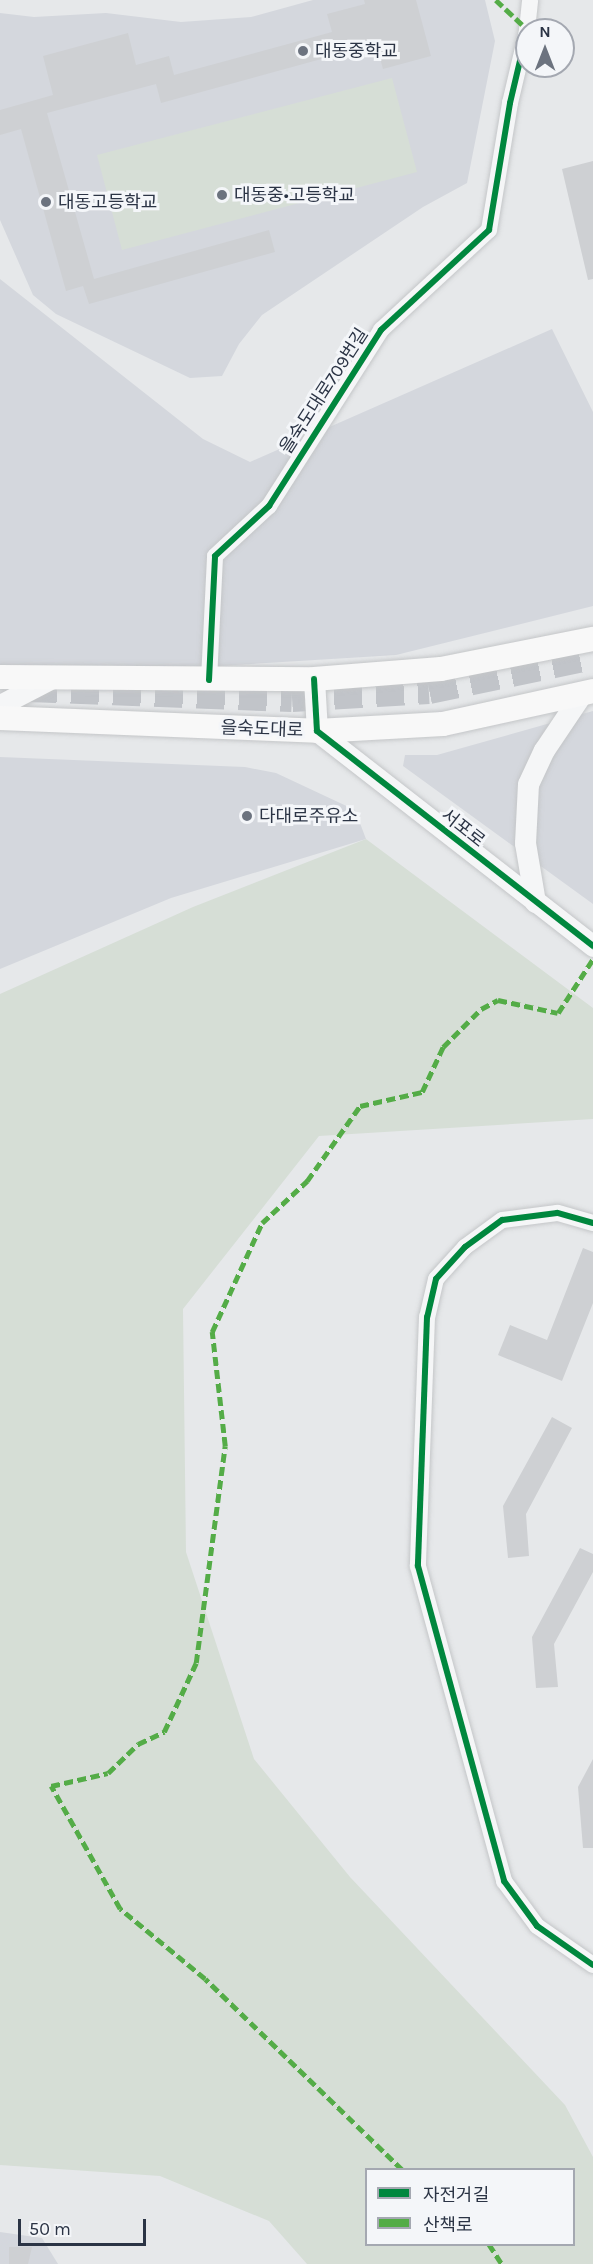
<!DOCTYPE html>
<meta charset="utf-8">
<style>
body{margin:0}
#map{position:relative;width:593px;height:2264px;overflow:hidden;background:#e6e8ea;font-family:Karla,"Noto Sans KR",sans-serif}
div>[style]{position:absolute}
.built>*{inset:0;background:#d4d7dd}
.green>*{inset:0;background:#d6ded6}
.building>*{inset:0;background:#ced0d3}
.trunk-tunnel>*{height:28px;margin-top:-14px;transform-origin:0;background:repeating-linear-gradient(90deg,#c1c4c9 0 28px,transparent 0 42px)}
.roads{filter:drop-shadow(0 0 2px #c4c6c8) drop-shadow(0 0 2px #c4c6c8)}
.minor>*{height:16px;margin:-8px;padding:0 8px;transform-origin:8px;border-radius:8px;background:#f5f6f7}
.tertiary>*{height:21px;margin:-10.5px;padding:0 10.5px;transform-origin:10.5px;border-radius:10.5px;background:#f5f6f7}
.secondary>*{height:24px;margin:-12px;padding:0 12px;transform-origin:12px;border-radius:12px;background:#f8f8f8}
.quiet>*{height:4.5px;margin-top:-2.25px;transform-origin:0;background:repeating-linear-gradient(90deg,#54ac47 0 9px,transparent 0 13.5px)}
.cycleway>*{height:6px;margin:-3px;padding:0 3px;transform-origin:3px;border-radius:3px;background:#00873e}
.dots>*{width:16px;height:16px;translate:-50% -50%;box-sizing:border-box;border:3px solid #f4f6f9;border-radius:50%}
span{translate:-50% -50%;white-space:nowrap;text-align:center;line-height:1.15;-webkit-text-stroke:6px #f4f6f9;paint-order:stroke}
.poi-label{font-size:18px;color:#2b3445}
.left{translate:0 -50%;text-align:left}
.street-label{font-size:18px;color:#2b3445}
.legend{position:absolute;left:365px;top:2168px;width:210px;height:78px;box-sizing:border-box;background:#f4f6f9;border:2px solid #a4a8b1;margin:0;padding:8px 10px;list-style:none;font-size:18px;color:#2b3445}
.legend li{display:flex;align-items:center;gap:12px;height:30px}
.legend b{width:30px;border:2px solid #a4a8b1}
.north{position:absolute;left:515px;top:18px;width:60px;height:60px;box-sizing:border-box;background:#f4f6f9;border:2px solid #a4a8b1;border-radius:50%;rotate:0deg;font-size:16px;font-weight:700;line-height:24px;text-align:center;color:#2b3445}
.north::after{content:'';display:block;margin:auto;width:21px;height:27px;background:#6c737f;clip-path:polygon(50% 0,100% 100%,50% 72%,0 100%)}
.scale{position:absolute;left:18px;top:2219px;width:128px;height:27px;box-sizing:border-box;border:3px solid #2b3445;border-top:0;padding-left:8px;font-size:18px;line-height:21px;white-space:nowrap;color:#2b3445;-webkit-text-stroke:4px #f4f6f9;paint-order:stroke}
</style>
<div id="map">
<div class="built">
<i style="clip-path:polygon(313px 0,485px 0,495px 41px,467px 183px,423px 207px,262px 315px,239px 344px,222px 376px,190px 378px,56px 314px,33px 295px,0 220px,0 13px,34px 17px,106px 13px,181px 22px,251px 17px)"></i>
<i style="clip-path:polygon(0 279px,203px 439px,250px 462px,552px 329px,593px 412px,593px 606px,396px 655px,170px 669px,0 667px)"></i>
<i style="clip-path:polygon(593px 711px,593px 904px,403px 766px,405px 755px,437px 755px)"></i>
<i style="clip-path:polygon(0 757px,245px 767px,276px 773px,355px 810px,366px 839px,171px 898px,0 969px)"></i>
<i style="clip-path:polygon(0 2232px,42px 2238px,58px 2264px,0 2264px)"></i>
</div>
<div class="green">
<i style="clip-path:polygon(392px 78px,417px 172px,122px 250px,97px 155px)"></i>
<i style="clip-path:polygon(evenodd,366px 839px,593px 1008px,593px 1119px,319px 1136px,183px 1309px,186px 1552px,254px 1759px,350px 1877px,565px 2105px,593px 2157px,593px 2264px,307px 2264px,269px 2221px,160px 2176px,0 2165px,0 994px,193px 907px,366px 839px,366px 2170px,574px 2170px,574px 2244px,366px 2244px,366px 2170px)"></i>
</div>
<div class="building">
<i style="clip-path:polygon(364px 0,416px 0,431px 56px,383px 69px,376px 44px,161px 103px,156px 84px,47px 113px,94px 279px,269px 230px,275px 252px,89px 304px,83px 286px,66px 291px,21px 129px,0 135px,0 110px,53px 95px,43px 56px,128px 33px,136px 65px,169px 56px,174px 75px,332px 32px,327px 14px,365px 4px)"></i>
<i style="clip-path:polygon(593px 161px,593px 279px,588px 280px,562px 169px)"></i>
<i style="clip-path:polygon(583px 1248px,593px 1252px,593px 1303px,562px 1381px,498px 1355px,510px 1325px,547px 1340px)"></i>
<i style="clip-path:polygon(552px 1417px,572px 1428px,526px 1514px,529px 1556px,508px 1558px,503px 1506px)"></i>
<i style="clip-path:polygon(580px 1548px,593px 1554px,593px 1572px,554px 1644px,558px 1687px,536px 1688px,532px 1637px)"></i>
<i style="clip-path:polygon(593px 1759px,593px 1848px,583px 1848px,578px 1787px)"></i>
<i style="clip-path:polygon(9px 2247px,32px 2247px,28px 2264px,9px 2264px)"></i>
</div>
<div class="trunk-tunnel">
<i style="left:29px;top:688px;width:263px;rotate:2.2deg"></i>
<i style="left:292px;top:698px;width:137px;rotate:-3.3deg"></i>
<i style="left:429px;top:690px;width:167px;rotate:-11.7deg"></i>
</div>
<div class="roads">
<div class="minor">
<i style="left:527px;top:30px;width:30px;rotate:-84deg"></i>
<i style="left:209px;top:680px;width:124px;rotate:-87.2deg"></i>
<i style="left:215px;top:556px;width:74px;rotate:-42.8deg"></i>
<i style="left:269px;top:506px;width:209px;rotate:-57.5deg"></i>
<i style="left:381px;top:330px;width:147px;rotate:-42.8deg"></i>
<i style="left:489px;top:230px;width:129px;rotate:-80.6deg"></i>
<i style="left:510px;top:103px;width:74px;rotate:-76.7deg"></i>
<i style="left:593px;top:1223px;width:37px;rotate:-164deg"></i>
<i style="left:557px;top:1213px;width:55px;rotate:172.7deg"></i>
<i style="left:502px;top:1220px;width:46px;rotate:143.9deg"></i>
<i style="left:465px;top:1247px;width:43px;rotate:132.2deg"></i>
<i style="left:436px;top:1279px;width:39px;rotate:103deg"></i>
<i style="left:427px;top:1317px;width:249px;rotate:92.1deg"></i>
<i style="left:418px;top:1566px;width:327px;rotate:74.7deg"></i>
<i style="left:504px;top:1881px;width:56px;rotate:53.7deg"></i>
<i style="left:537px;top:1926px;width:68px;rotate:34.9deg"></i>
</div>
<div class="tertiary">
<i style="left:314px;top:679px;width:52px;rotate:86.7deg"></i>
<i style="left:317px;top:731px;width:350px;rotate:37.9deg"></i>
<i style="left:0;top:705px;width:56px;rotate:-27.5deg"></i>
<i style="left:535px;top:902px;width:60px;rotate:-99.6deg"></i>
<i style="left:525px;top:843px;width:59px;rotate:-87.1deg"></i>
<i style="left:528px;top:784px;width:38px;rotate:-65deg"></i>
<i style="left:544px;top:750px;width:66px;rotate:-56.1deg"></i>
</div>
<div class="secondary">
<i style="left:0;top:677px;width:314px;rotate:0.4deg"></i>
<i style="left:314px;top:679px;width:127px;rotate:-4.5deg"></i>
<i style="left:441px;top:669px;width:155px;rotate:-11.2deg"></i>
<i style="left:0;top:718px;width:317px;rotate:2.3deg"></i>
<i style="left:317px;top:731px;width:126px;rotate:-3.2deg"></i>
<i style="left:443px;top:724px;width:154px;rotate:-12.4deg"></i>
</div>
</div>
<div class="quiet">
<i style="left:496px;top:0;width:42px;rotate:43.1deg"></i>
<i style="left:402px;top:2170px;width:274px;rotate:-135.9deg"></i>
<i style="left:205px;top:1979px;width:110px;rotate:-140.5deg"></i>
<i style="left:120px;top:1909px;width:141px;rotate:-119.3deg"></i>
<i style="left:51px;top:1786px;width:58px;rotate:-12.8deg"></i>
<i style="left:108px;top:1773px;width:42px;rotate:-44deg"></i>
<i style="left:138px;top:1744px;width:29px;rotate:-25deg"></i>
<i style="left:164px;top:1732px;width:76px;rotate:-65.1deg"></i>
<i style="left:196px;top:1663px;width:219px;rotate:-82.4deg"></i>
<i style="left:225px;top:1446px;width:115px;rotate:-96.5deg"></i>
<i style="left:212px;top:1332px;width:120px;rotate:-65.4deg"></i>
<i style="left:262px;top:1223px;width:62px;rotate:-43deg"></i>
<i style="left:307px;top:1181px;width:92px;rotate:-54.8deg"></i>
<i style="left:360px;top:1106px;width:64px;rotate:-12.7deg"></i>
<i style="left:422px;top:1092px;width:50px;rotate:-65deg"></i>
<i style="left:443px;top:1047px;width:54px;rotate:-45deg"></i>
<i style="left:481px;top:1009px;width:19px;rotate:-28deg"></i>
<i style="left:498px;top:1000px;width:61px;rotate:12.2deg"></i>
<i style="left:558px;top:1013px;width:64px;rotate:-57.1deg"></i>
<i style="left:489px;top:2244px;width:24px;rotate:57deg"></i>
</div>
<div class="cycleway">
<i style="left:314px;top:679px;width:52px;rotate:86.7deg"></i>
<i style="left:317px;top:731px;width:350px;rotate:37.9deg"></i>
<i style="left:209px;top:680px;width:124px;rotate:-87.2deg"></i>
<i style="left:215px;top:556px;width:74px;rotate:-42.8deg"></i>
<i style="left:269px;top:506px;width:209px;rotate:-57.5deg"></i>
<i style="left:381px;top:330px;width:147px;rotate:-42.8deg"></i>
<i style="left:489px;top:230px;width:129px;rotate:-80.6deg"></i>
<i style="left:510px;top:103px;width:74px;rotate:-76.7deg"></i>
<i style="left:593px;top:1223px;width:37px;rotate:-164deg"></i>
<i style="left:557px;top:1213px;width:55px;rotate:172.7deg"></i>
<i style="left:502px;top:1220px;width:46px;rotate:143.9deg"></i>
<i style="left:465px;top:1247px;width:43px;rotate:132.2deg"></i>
<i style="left:436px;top:1279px;width:39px;rotate:103deg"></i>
<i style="left:427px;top:1317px;width:249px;rotate:92.1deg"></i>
<i style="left:418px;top:1566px;width:327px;rotate:74.7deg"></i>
<i style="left:504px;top:1881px;width:56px;rotate:53.7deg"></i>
<i style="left:537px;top:1926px;width:68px;rotate:34.9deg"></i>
</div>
<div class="dots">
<i style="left:303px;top:51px;background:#6c737f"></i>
<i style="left:222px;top:195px;background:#6c737f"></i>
<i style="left:46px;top:202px;background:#6c737f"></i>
<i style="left:247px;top:816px;background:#6c737f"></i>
</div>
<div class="poi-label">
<span class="left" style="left:315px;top:51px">대동중학교</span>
<span class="left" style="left:234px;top:195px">대동중•고등학교</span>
<span class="left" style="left:58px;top:202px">대동고등학교</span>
<span class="left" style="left:259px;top:816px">다대로주유소</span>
</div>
<div class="street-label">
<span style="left:324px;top:391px;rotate:-57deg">을숙도대로709번길</span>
<span style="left:262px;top:729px;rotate:2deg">을숙도대로</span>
<span style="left:463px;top:828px;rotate:38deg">서포로</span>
</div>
<ul class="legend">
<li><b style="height:8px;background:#00873e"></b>자전거길</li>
<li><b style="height:8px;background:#54ac47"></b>산책로</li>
</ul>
<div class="north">N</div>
<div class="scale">50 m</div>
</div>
